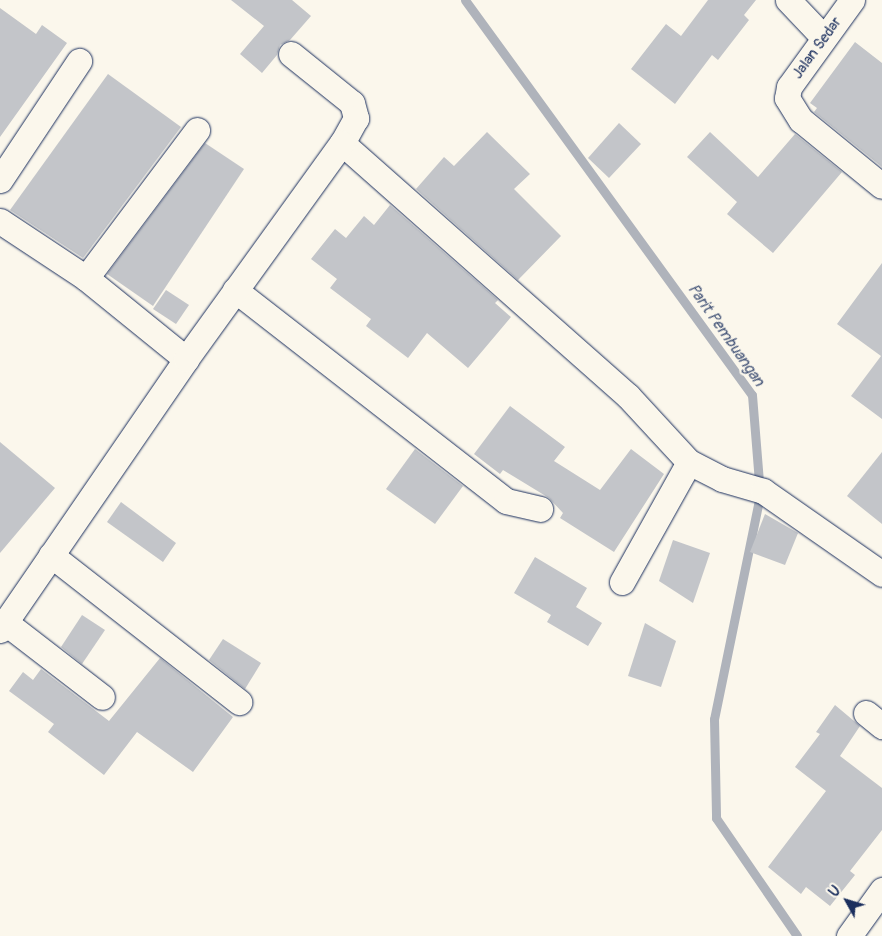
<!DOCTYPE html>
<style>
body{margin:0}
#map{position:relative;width:882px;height:936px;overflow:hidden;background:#fbf7ec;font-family:Pangolin,sans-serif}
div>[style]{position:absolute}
.stream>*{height:9px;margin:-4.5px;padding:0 4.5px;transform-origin:4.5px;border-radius:4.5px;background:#afb3bb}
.building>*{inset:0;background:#c3c5c9}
.roads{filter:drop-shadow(0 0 1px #1b2f5e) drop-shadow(0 0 1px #1b2f5e)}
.minor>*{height:25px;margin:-12.5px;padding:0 12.5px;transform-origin:12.5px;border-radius:12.5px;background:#fbf7ec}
span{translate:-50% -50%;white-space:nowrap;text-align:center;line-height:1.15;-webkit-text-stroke:4.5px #fbf7ec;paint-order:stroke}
.street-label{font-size:15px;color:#1b2f5e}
.water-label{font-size:16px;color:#47577a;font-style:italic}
.north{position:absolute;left:822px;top:876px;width:50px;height:50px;-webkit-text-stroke:4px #fbf7ec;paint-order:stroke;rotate:309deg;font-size:14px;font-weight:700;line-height:20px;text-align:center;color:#1b2f5e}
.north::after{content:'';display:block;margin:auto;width:18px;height:22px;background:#1b2f5e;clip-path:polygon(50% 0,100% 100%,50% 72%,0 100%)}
</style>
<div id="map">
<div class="stream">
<i style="left:465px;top:0;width:488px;rotate:54deg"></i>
<i style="left:752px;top:395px;width:100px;rotate:85.4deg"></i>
<i style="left:760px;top:495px;width:229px;rotate:101.6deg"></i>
<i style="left:714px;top:719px;width:99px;rotate:88.8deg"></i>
<i style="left:716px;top:818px;width:143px;rotate:55.5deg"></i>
</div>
<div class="building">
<i style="clip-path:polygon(231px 0,292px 0,311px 16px,290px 40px,280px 45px,277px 55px,262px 73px,240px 54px,264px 26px)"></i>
<i style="clip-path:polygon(708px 0,756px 0,744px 15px,749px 20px,718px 60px,712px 55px,675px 104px,631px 69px,666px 24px,681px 36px)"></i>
<i style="clip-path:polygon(0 8px,36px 34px,42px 25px,67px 43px,0 137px)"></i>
<i style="clip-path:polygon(855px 42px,882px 63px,882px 167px,814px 112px,817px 108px,810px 103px)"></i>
<i style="clip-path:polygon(108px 74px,181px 127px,83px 258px,10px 210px)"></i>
<i style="clip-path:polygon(619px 123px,641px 144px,609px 178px,588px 158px)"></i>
<i style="clip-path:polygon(487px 132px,530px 174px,514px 189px,561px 236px,518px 280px,416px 189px,444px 157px,454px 166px)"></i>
<i style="clip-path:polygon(710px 132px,758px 177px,795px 134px,842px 172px,773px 253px,727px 214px,737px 202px,687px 157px)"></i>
<i style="clip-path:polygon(205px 143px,244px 169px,153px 306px,107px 274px)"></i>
<i style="clip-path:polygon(390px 205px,498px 300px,495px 303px,511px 317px,468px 368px,427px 333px,408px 358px,366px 326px,371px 319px,330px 288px,337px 279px,311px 259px,335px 229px,346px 238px,364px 216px,374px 225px)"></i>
<i style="clip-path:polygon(882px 263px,882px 419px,851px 396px,881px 356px,837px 324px)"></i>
<i style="clip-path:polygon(166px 290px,189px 305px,176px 324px,153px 309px)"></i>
<i style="clip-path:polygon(510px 406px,565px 447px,554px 461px,600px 490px,631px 449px,664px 474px,614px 552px,560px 518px,563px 513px,549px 498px,503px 470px,500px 474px,474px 454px)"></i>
<i style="clip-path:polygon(0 442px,55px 488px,0 553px)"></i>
<i style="clip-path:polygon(415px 449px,463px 486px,435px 524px,386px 489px)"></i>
<i style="clip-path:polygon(882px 452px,882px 524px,847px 496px)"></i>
<i style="clip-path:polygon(121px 502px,176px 543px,163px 562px,107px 522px)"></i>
<i style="clip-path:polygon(765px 514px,798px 533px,785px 565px,750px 552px)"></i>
<i style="clip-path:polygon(673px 540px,710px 553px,693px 603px,659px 581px)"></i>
<i style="clip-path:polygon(535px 557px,587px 588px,576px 607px,602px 623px,588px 646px,547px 622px,551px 615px,514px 593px)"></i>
<i style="clip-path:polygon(82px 615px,105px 630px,82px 664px,61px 647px)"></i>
<i style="clip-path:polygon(645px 623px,676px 641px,661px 687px,628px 676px)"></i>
<i style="clip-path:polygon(223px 639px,261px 663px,245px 689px,209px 660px)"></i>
<i style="clip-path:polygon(160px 658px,233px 717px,193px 772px,137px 732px,104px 775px,48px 732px,54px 724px,9px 691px,23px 672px,33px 680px,41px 669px,109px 721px)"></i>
<i style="clip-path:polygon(835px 705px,860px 726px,840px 756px,882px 788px,882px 830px,850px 871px,855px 875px,830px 906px,806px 887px,801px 894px,768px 867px,826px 791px,795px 767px,820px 734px,816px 732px)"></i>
</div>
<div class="roads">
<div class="minor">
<i style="left:788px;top:0;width:52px;rotate:46.5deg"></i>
<i style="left:852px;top:0;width:107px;rotate:125.9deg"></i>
<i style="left:789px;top:87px;width:11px;rotate:100deg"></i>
<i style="left:787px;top:98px;width:26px;rotate:58deg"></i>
<i style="left:801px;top:120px;width:104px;rotate:39.2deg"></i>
<i style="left:291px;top:54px;width:78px;rotate:38.8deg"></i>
<i style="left:352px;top:103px;width:16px;rotate:75deg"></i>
<i style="left:356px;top:118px;width:29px;rotate:119deg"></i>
<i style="left:342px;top:143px;width:382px;rotate:41.5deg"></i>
<i style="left:628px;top:396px;width:90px;rotate:47.3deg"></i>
<i style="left:689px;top:462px;width:37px;rotate:27deg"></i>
<i style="left:722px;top:479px;width:43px;rotate:16.3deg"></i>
<i style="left:763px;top:491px;width:145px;rotate:34.9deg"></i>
<i style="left:0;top:180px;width:143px;rotate:-56.4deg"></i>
<i style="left:0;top:221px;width:103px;rotate:33.5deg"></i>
<i style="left:86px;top:278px;width:129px;rotate:39deg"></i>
<i style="left:86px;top:278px;width:185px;rotate:-53.1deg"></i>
<i style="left:235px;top:290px;width:343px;rotate:37.9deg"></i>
<i style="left:506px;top:501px;width:35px;rotate:13deg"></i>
<i style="left:51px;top:555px;width:239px;rotate:38deg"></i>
<i style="left:622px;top:582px;width:137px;rotate:-60.8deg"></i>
<i style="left:6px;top:623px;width:121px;rotate:37.6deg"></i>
<i style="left:0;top:630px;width:329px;rotate:-55.5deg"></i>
<i style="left:186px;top:359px;width:266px;rotate:-54.2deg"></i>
<i style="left:866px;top:713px;width:21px;rotate:39deg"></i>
<i style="left:849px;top:936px;width:57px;rotate:-54.3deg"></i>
</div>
</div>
<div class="street-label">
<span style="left:817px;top:48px;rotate:-54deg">Jalan Sedar</span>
</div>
<div class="water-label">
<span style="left:726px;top:335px;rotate:55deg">Parit Pembuangan</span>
</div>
<div class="north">U</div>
</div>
